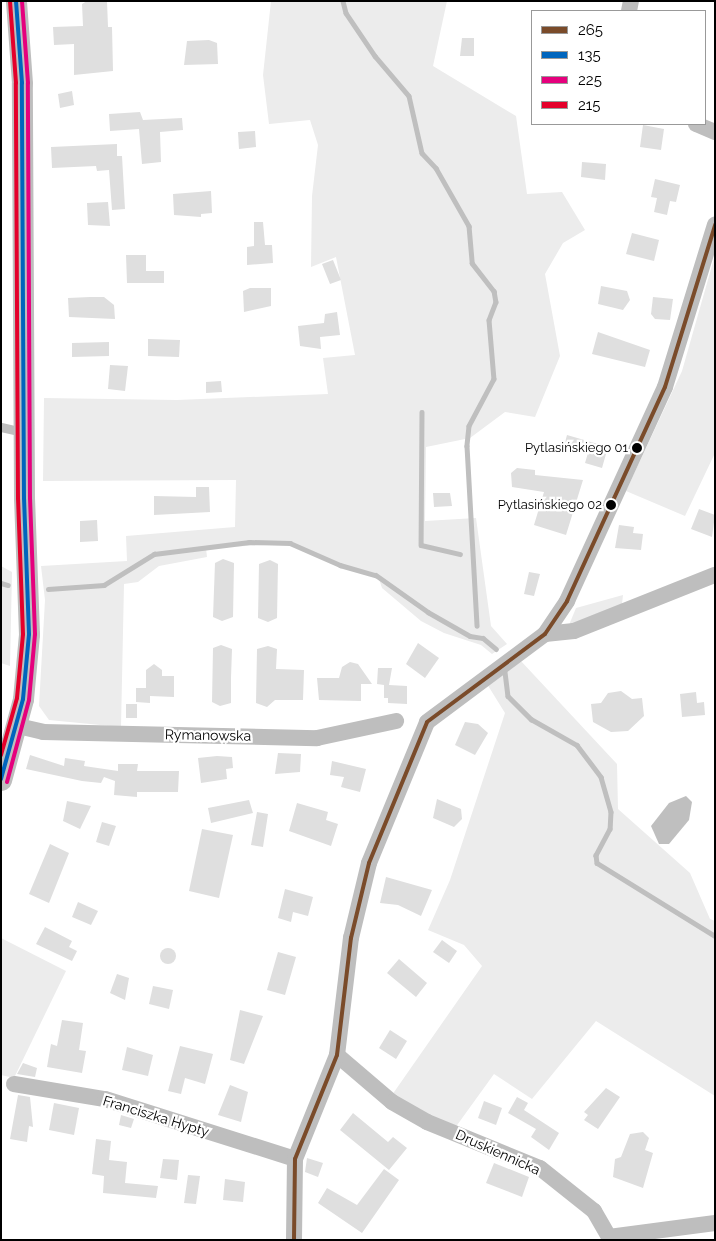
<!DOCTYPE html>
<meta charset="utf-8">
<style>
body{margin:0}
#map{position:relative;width:716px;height:1241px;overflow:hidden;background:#fff;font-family:Raleway,sans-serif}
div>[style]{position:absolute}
.green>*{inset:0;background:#ececec}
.water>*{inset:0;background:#bfbfbf}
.stream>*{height:4.5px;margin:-2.25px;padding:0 2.25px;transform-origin:2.25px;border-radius:2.25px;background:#bfbfbf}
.building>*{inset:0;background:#dfdfdf}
.round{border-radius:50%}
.service>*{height:9px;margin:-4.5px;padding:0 4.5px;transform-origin:4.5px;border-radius:4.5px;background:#bebebe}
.minor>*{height:16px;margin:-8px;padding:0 8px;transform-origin:8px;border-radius:8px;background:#bebebe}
.tertiary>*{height:21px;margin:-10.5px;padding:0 10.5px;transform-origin:10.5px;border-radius:10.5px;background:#bebebe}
.bus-1>*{height:4px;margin:-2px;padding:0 2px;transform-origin:2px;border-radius:2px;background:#7a4b2a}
.bus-2>*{height:4px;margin:-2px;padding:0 2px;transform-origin:2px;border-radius:2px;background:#0065bd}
.bus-3>*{height:4px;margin:-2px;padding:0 2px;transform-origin:2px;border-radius:2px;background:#e5007d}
.bus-4>*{height:4px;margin:-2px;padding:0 2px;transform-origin:2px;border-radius:2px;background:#e4002b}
.dots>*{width:14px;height:14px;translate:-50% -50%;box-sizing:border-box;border:2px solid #fff;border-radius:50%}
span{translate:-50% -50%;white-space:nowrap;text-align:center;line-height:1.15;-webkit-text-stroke:4.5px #fff;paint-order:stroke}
.bus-label{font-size:13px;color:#000}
.right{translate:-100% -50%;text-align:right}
.street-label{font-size:14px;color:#000}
.frame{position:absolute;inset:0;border:2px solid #000;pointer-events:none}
.legend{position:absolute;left:531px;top:10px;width:175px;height:115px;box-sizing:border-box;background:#fff;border:1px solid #999;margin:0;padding:6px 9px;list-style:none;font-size:15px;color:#000}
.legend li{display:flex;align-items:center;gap:10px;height:25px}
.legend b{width:25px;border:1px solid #999}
</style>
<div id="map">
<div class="green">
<i style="clip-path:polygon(271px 1px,447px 1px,433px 66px,516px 116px,527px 194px,562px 192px,585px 230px,563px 243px,545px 274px,560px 356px,535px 417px,505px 412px,470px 438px,426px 447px,425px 521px,476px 518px,491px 626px,507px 644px,492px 654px,481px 645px,444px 633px,421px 621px,382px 588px,379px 579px,287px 544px,206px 548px,207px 557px,159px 566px,138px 582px,124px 584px,121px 727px,49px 720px,39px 706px,45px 600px,41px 566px,127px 561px,126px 536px,235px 527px,236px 480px,43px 481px,44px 398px,177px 400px,328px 394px,323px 358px,355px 355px,336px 257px,311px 267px,312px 196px,318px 145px,310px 120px,269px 124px,263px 75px)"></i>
<i style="clip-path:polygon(715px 255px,715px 453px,685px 516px,626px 491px,682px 371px)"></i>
<i style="clip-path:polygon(1px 566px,12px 572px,10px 666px,1px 663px)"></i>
<i style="clip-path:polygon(623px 595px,622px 604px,569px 625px,576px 608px)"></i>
<i style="clip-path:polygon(520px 660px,617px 764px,618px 809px,690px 873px,710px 919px,715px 921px,715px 1096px,596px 1021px,532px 1099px,494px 1074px,455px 1128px,392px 1095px,482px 966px,464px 945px,428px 930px,450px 880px,505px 713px,487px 684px)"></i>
<i style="clip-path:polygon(1px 938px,66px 971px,14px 1078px,1px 1075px)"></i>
</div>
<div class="water">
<i style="clip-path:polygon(686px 796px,692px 802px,689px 820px,669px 844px,659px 844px,651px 826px,669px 803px)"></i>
</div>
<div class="stream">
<i style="left:343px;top:1px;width:12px;rotate:76deg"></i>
<i style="left:346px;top:13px;width:52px;rotate:56deg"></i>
<i style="left:375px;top:56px;width:52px;rotate:49.6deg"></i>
<i style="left:409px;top:96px;width:58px;rotate:77.2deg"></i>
<i style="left:422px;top:153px;width:21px;rotate:47deg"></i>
<i style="left:436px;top:168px;width:67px;rotate:60.4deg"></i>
<i style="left:469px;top:226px;width:37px;rotate:85deg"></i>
<i style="left:472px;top:263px;width:36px;rotate:52deg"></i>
<i style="left:494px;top:291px;width:11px;rotate:80deg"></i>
<i style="left:496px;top:302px;width:19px;rotate:111deg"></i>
<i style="left:489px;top:320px;width:59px;rotate:85.2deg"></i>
<i style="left:494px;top:379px;width:53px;rotate:118deg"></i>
<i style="left:469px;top:426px;width:20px;rotate:96deg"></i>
<i style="left:467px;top:446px;width:180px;rotate:86.8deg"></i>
<i style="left:422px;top:412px;width:133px;rotate:90.4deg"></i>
<i style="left:421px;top:545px;width:40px;rotate:13deg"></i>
<i style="left:1px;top:583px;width:7px;rotate:16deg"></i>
<i style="left:48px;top:589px;width:56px;rotate:-4.1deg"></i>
<i style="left:104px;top:585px;width:59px;rotate:-31.8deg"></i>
<i style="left:154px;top:554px;width:96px;rotate:-7.2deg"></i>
<i style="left:249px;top:542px;width:41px;rotate:1.4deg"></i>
<i style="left:290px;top:543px;width:55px;rotate:23.7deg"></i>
<i style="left:340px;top:565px;width:37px;rotate:16deg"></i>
<i style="left:376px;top:575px;width:64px;rotate:35.4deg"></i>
<i style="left:428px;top:612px;width:48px;rotate:29.7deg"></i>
<i style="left:470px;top:636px;width:13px;rotate:9deg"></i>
<i style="left:483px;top:638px;width:17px;rotate:40deg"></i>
<i style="left:505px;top:672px;width:24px;rotate:83deg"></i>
<i style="left:508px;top:696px;width:33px;rotate:45deg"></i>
<i style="left:531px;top:719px;width:53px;rotate:29.5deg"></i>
<i style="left:577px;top:745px;width:40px;rotate:53deg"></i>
<i style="left:601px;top:777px;width:36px;rotate:74deg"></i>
<i style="left:611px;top:812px;width:17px;rotate:93deg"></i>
<i style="left:610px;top:829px;width:30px;rotate:118deg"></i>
<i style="left:596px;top:855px;width:8px;rotate:83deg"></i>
<i style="left:597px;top:863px;width:139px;rotate:31.7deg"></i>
</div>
<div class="building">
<i style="clip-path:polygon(87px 1px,107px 1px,108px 27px,112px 27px,113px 71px,74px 75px,74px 44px,54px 45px,53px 27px,83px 26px,82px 4px)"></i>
<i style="clip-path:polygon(462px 38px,474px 38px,474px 56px,460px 56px)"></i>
<i style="clip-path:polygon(209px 40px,217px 43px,218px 64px,184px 65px,187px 41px)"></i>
<i style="clip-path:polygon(72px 91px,74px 105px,60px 108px,58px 94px)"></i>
<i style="clip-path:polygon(140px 112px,143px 120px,182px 118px,183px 130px,160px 132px,161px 162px,142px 164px,139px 129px,110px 131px,109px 114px)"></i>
<i style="clip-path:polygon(643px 125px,664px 129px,661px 150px,640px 147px)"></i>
<i style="clip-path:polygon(255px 131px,256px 147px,239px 149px,238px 132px)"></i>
<i style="clip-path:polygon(117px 144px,117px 156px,122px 156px,125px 209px,112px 210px,109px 170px,97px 171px,96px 166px,52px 168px,51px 147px)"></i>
<i style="clip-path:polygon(582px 162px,606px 164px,605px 180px,581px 177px)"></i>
<i style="clip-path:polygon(655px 179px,680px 185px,676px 202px,670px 201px,667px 215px,654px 212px,657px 198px,651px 197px)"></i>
<i style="clip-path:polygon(211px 191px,212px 213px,201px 214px,201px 217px,174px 215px,173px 194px)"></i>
<i style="clip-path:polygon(108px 202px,110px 226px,88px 225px,87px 203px)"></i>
<i style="clip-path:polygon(254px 222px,263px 222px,265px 245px,272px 245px,273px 263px,247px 265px,247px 247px,254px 246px)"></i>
<i style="clip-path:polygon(632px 233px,659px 240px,654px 261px,626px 254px)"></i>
<i style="clip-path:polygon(126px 255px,146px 255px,146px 271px,164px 271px,164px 283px,127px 283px)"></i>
<i style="clip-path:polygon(333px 260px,341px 280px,330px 284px,322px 264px)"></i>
<i style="clip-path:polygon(601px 286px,627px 291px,630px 300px,623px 310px,598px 304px)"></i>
<i style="clip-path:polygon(250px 288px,271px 288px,271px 306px,244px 312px,243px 291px)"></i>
<i style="clip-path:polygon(90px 297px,104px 297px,114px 305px,115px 319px,69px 317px,68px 298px)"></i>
<i style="clip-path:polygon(653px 297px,673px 299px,670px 320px,655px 319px,651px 314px)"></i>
<i style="clip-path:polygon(337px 312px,340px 335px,320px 337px,321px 349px,300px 346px,298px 326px,324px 323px,325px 314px)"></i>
<i style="clip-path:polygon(598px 332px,650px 350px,645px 367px,592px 354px)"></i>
<i style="clip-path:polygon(148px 339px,180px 340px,179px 357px,148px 356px)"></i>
<i style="clip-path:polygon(109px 342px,109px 356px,72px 357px,72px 343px)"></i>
<i style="clip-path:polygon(110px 365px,128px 366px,125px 391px,108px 389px)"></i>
<i style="clip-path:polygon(221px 381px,222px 392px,206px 393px,206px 382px)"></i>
<i style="clip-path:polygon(567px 435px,608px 447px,602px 468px,585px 463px,588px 453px,564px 446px)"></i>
<i style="clip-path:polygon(517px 468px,535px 470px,535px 475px,583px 480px,566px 535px,534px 525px,544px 492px,512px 487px,511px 473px)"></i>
<i style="clip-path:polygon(196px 487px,209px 487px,210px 512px,154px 515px,154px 496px,196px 497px)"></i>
<i style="clip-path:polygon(433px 493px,450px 493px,452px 506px,434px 507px)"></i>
<i style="clip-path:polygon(699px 509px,715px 515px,712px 537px,691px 529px)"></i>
<i style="clip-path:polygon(97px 520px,98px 541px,80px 542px,80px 521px)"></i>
<i style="clip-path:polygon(619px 525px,634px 527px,633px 533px,643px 534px,641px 550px,615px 548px)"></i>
<i style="clip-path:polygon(223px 559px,234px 563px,233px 617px,222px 621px,213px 617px,215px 563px)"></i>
<i style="clip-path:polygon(270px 560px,278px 564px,277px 618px,268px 622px,258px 618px,259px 564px)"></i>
<i style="clip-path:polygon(529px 572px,540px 574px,534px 596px,524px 594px)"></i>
<i style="clip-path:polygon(418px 643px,439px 658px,425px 678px,406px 664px)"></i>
<i style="clip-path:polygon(221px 645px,232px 649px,231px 678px,231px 703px,220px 706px,212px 702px,213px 648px)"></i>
<i style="clip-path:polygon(268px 646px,277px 649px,276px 669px,304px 670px,303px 700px,275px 700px,267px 707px,256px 703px,257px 649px)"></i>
<i style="clip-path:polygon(350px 662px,358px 664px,372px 684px,361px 684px,361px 701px,319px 700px,317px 678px,339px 678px,342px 667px)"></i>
<i style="clip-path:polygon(154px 664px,162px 670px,162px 676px,174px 676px,174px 697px,150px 696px,150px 703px,136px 702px,136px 688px,146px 688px,146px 670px)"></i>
<i style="clip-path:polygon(378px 668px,392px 668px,389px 685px,407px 686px,407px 704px,388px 703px,388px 698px,384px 698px,384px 685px,377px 684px)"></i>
<i style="clip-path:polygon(621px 691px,632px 699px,642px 698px,644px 716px,628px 731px,611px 732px,593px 722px,591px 704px,601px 703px,608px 693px)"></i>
<i style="clip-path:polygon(696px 692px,697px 703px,704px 702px,705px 715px,682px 717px,680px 694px)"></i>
<i style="clip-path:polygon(126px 704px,137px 704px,137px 718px,126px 718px)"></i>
<i style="clip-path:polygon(465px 722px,478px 724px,488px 733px,475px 755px,455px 745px)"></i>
<i style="clip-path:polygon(278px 753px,301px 754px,300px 772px,275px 774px)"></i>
<i style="clip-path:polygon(30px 755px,64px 766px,65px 758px,85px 761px,84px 766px,118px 771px,118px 764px,138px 764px,137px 771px,179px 771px,178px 792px,137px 792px,137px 797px,114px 795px,115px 781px,104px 777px,101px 783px,82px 781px,26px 769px)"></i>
<i style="clip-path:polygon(217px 756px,232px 757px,233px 768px,226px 769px,227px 779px,201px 783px,198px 758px)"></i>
<i style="clip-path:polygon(332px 761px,366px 769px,360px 792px,341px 787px,344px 777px,330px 775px)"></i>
<i style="clip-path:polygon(437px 799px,461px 809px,462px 819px,454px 827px,433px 818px)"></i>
<i style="clip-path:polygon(249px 800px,253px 813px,211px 823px,208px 808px)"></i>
<i style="clip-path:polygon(67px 801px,91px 806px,80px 829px,63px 821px)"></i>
<i style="clip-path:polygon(297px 803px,328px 812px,326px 820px,338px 824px,331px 846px,289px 831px)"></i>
<i style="clip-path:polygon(257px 812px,268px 814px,263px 847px,251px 845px)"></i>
<i style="clip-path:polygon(102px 822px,116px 826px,109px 846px,96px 842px)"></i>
<i style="clip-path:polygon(202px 829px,233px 835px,219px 898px,189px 891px)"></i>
<i style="clip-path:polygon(50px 844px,69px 853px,49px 903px,29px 894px)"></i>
<i style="clip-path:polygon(386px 877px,432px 890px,421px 916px,398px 905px,380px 903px)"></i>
<i style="clip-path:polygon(285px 889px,313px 897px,308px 916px,293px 912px,291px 922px,278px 918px)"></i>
<i style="clip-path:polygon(78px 902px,98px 911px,91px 925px,72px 917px)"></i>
<i style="clip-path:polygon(45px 927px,72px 941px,69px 947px,77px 951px,72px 961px,36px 944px)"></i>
<i style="clip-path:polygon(442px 940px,457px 951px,449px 963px,433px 952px)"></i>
<i class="round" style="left:160px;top:948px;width:16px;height:16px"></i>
<i style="clip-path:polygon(278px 952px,296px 957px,285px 995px,267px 990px)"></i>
<i style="clip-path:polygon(399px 959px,427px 983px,416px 997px,387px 973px)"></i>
<i style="clip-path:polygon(117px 974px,129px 978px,125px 1000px,110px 993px)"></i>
<i style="clip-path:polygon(153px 986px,173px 990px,169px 1009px,149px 1004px)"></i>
<i style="clip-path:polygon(240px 1010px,263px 1016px,244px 1064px,230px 1060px)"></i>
<i style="clip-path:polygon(62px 1020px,83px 1023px,79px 1050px,86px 1051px,82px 1073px,47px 1067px,51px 1044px,57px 1046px)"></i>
<i style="clip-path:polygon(390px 1030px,407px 1041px,396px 1059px,379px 1048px)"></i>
<i style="clip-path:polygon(180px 1046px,213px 1054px,205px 1084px,185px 1078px,181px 1094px,168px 1091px)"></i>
<i style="clip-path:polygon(127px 1047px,153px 1055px,148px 1076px,122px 1070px)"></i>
<i style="clip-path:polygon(23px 1063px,37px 1068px,35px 1077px,17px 1074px)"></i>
<i style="clip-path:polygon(230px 1085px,248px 1092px,241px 1122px,218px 1115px)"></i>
<i style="clip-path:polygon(606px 1088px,620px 1097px,598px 1129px,584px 1120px,588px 1115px,584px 1112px)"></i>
<i style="clip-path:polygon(18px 1095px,30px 1097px,33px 1127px,29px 1126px,27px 1142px,10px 1139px)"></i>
<i style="clip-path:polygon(517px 1097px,528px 1103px,524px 1110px,559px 1133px,549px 1150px,531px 1137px,536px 1129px,508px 1113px)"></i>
<i style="clip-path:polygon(484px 1101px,502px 1108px,496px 1125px,478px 1118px)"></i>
<i style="clip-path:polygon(54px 1103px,79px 1108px,74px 1135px,49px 1130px)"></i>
<i style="clip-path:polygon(353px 1113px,388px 1142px,393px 1137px,407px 1148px,389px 1170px,340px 1130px)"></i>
<i style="clip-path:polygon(121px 1115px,134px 1119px,131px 1128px,119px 1125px)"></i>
<i style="clip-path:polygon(643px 1132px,649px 1138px,645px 1150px,653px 1153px,643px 1188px,613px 1177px,615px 1159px,621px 1157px,630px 1134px)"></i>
<i style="clip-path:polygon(96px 1139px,111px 1141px,109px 1160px,127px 1162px,125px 1183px,158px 1186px,156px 1198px,103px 1193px,104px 1176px,92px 1174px)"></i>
<i style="clip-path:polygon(307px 1158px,323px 1163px,318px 1177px,305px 1172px)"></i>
<i style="clip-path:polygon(163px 1159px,179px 1160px,177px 1180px,160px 1178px)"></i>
<i style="clip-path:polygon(494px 1163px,529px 1177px,522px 1197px,486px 1183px)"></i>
<i style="clip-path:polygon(384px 1169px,399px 1180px,362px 1233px,318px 1203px,327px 1188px,357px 1205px)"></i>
<i style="clip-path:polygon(188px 1175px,200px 1176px,196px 1204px,184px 1203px)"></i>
<i style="clip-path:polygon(225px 1179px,245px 1182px,243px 1202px,223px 1200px)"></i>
</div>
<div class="service">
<i style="left:1px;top:427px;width:23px;rotate:13deg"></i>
</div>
<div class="minor">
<i style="left:629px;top:11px;width:10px;rotate:-79deg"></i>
<i style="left:696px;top:124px;width:21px;rotate:23deg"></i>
<i style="left:545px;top:634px;width:29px;rotate:-6deg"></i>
<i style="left:574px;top:631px;width:152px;rotate:-21.7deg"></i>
<i style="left:18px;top:726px;width:26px;rotate:13deg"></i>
<i style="left:43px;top:732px;width:274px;rotate:1.3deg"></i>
<i style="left:317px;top:738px;width:81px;rotate:-12.1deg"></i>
<i style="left:337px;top:1055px;width:72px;rotate:40.5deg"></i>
<i style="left:392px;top:1102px;width:40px;rotate:29.7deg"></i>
<i style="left:427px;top:1122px;width:122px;rotate:22.2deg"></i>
<i style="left:540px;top:1168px;width:69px;rotate:38.5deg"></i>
<i style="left:594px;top:1211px;width:30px;rotate:60deg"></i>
<i style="left:609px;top:1237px;width:107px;rotate:-7.5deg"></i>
<i style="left:14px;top:1084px;width:92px;rotate:9.4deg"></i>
<i style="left:105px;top:1099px;width:199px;rotate:17.5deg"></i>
<i style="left:294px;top:1240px;width:81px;rotate:-89.3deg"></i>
<i style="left:295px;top:1159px;width:112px;rotate:-68deg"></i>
<i style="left:337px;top:1055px;width:118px;rotate:-83.2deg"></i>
<i style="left:351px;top:938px;width:77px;rotate:-76.5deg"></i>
<i style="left:369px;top:863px;width:152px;rotate:-67.6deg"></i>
<i style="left:427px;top:722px;width:147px;rotate:-36.7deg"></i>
<i style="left:545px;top:634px;width:40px;rotate:-56deg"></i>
<i style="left:567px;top:601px;width:235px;rotate:-65.4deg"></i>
<i style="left:665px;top:387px;width:170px;rotate:-72.9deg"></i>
</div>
<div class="tertiary">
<i style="left:1px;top:780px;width:84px;rotate:-74.8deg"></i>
<i style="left:23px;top:699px;width:65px;rotate:-84.7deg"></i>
<i style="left:29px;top:634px;width:136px;rotate:-92.1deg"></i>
<i style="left:24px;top:498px;width:415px;rotate:-90.3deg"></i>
<i style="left:22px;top:83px;width:82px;rotate:-94.2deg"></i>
</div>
<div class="bus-1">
<i style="left:294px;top:1240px;width:81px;rotate:-89.3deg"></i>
<i style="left:295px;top:1159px;width:112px;rotate:-68deg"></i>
<i style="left:337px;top:1055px;width:118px;rotate:-83.2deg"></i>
<i style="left:351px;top:938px;width:77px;rotate:-76.5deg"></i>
<i style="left:369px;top:863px;width:152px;rotate:-67.6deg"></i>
<i style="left:427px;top:722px;width:147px;rotate:-36.7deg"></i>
<i style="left:545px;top:634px;width:40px;rotate:-56deg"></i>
<i style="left:567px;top:601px;width:235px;rotate:-65.4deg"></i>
<i style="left:665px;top:387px;width:170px;rotate:-72.8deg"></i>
</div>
<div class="bus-2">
<i style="left:1px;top:779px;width:83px;rotate:-74.6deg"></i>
<i style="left:23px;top:699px;width:65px;rotate:-84.7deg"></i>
<i style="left:29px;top:634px;width:136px;rotate:-92.1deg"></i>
<i style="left:24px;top:498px;width:415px;rotate:-90.3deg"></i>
<i style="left:22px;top:83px;width:82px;rotate:-94.2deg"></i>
</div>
<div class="bus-3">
<i style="left:7px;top:782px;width:85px;rotate:-75deg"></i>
<i style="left:29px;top:700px;width:66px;rotate:-84.8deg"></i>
<i style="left:35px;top:634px;width:136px;rotate:-92.1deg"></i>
<i style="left:30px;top:498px;width:415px;rotate:-90.3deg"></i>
<i style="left:28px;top:83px;width:82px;rotate:-94.2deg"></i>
</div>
<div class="bus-4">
<i style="left:1px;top:755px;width:59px;rotate:-74.3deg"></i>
<i style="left:17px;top:698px;width:64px;rotate:-84.6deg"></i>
<i style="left:23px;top:634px;width:136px;rotate:-92.1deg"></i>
<i style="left:18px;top:498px;width:415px;rotate:-90.3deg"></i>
<i style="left:16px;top:83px;width:82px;rotate:-94.2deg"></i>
</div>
<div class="dots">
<i style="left:637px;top:448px;background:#000"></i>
<i style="left:611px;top:505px;background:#000"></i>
</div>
<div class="bus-label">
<span class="right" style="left:628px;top:448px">Pytlasińskiego 01</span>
<span class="right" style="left:602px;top:505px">Pytlasińskiego 02</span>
</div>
<div class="street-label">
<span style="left:208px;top:735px;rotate:1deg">Rymanowska</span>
<span style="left:156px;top:1116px;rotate:17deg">Franciszka Hypty</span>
<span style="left:498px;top:1152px;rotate:24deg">Druskiennicka</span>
</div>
<div class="frame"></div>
<ul class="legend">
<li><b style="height:6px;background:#7a4b2a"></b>265</li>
<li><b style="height:6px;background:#0065bd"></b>135</li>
<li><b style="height:6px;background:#e5007d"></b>225</li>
<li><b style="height:6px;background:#e4002b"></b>215</li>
</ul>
</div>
